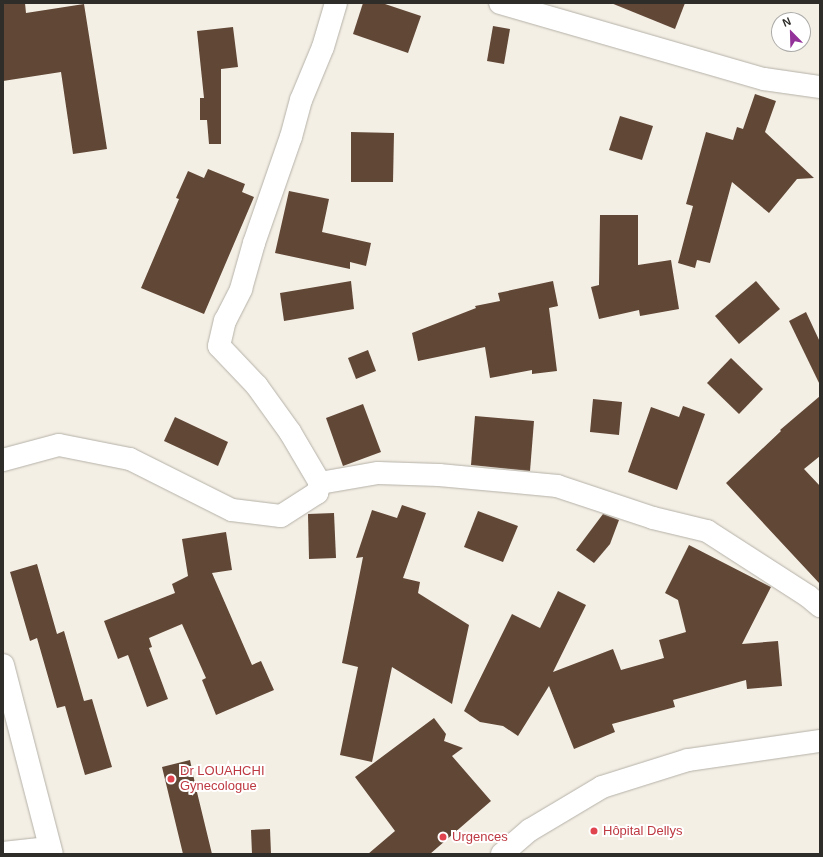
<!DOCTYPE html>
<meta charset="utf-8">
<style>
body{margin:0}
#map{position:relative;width:823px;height:857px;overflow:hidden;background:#f4efe5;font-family:Helvetica,sans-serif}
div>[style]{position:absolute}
.building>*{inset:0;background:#614736}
.roads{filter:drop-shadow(0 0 1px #b5b1a8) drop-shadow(0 0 1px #b5b1a8)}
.minor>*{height:22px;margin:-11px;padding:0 11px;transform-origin:11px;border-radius:11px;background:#fff}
.primary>*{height:22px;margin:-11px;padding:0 11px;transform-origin:11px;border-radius:11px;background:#fff}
.dots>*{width:11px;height:11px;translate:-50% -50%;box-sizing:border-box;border:2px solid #fff;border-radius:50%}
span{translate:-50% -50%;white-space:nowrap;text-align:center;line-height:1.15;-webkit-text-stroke:4px #fff;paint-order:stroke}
.health-label{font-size:13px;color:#be3a42}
.left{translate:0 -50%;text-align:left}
.frame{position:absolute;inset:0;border:4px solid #2e2d29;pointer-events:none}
.north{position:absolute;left:771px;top:12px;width:40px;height:40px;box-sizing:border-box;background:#fff;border:1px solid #ababa9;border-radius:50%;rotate:337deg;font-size:11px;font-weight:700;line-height:16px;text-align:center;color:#2e2d29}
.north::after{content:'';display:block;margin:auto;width:14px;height:18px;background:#933299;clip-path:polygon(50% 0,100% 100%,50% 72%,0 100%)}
</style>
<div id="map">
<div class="building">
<i style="clip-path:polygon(3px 3px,25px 3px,26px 13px,84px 4px,107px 149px,73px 154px,61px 72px,3px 81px)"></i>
<i style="clip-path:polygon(363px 3px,382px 3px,421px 16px,408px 53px,353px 34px)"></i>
<i style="clip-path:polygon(611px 3px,685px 3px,675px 29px)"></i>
<i style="clip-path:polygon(493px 26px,510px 29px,504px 64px,487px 61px)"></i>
<i style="clip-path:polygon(233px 27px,238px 67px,221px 69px,221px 144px,209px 144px,207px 120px,200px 120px,200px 98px,204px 98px,197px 31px)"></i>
<i style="clip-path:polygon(755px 94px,776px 101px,765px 132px,814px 178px,797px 179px,769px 213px,732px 182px,710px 263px,697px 260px,695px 268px,678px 263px,693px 206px,686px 204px,706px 132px,733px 140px,737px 127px,743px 129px)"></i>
<i style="clip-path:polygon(620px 116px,653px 126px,642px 160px,609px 150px)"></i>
<i style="clip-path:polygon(351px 132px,394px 133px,393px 182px,351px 182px)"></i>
<i style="clip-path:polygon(208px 169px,245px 184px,242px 192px,254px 197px,204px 314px,141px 288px,179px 199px,176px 198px,188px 171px,204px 178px)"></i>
<i style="clip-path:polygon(289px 191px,329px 199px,322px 232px,371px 243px,366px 266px,350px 262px,350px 269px,275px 253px)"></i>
<i style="clip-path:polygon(600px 215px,638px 215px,638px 265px,671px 260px,679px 309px,640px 316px,639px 310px,599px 319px,591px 287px,599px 285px)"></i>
<i style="clip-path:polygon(351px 281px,354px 309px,284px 321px,280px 293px)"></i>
<i style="clip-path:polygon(553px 281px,558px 306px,549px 308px,557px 371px,532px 374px,532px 370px,490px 378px,485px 347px,418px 361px,412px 333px,476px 308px,475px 306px,500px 301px,498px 293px)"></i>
<i style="clip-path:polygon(756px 281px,780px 309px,739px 344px,715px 316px)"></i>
<i style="clip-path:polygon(806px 312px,820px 342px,820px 385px,789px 321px)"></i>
<i style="clip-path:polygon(368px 350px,376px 371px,356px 379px,348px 358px)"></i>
<i style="clip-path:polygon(731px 358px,763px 389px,739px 414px,707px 383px)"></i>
<i style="clip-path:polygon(820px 396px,820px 456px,804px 469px,820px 486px,820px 584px,726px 483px,781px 431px,780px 430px)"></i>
<i style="clip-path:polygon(593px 399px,622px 402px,619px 435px,590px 432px)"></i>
<i style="clip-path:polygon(363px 404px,381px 452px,343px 466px,326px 418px)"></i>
<i style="clip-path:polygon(683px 406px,705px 414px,677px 490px,628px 472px,651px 407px,679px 417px)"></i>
<i style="clip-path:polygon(475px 416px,534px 421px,530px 471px,471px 465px)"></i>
<i style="clip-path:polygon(175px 417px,228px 442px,218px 466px,164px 441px)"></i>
<i style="clip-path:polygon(402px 505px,426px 513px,403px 578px,420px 582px,418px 593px,469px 625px,452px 704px,392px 667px,372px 762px,340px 755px,358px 667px,342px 663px,363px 557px,356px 558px,372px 510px,397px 518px)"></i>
<i style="clip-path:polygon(478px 511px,518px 526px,503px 562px,464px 547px)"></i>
<i style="clip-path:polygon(334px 513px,336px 558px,309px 559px,308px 514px)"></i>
<i style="clip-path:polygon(603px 514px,619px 520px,610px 544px,594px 563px,576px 550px)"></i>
<i style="clip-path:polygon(226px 532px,232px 570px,212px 573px,252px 665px,261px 661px,274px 690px,216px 715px,202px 680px,206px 678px,182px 624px,149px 638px,152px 647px,149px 648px,168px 699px,147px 707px,128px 655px,118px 659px,104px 621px,175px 593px,172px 584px,188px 576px,182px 539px)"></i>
<i style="clip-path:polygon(689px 545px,771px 587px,742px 644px,778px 641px,782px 686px,747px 689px,746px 680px,673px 700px,675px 707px,612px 724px,615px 732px,574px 749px,549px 686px,518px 736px,503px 726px,480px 722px,464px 711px,512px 614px,540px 628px,558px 591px,586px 605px,553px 672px,613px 649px,621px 670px,664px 658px,659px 640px,686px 632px,678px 600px,665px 593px)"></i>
<i style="clip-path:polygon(37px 564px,57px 634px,64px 631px,84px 701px,92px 699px,112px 767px,85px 775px,65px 706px,57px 708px,37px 638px,30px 641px,10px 572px)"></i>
<i style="clip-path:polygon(434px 718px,446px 734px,444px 741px,463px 748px,452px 756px,491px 801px,430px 854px,368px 854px,395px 831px,355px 777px)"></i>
<i style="clip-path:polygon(190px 760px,196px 788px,212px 854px,183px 854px,162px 767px)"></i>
<i style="clip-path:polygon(270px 829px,271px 854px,252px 854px,251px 830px)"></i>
</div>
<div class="roads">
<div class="minor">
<i style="left:500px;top:3px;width:275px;rotate:16.1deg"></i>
<i style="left:764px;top:79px;width:57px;rotate:8.1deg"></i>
<i style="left:3px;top:460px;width:58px;rotate:-15deg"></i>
<i style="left:59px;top:445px;width:72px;rotate:11.2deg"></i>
<i style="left:130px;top:459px;width:114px;rotate:26.6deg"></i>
<i style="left:232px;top:510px;width:49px;rotate:7deg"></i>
<i style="left:281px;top:516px;width:43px;rotate:-32.6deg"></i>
<i style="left:317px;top:493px;width:10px;rotate:-73deg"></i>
<i style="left:320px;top:483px;width:59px;rotate:-120.5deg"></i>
<i style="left:290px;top:432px;width:57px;rotate:-125.7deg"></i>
<i style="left:257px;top:386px;width:55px;rotate:-133.5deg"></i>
<i style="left:219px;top:346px;width:26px;rotate:-77deg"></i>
<i style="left:225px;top:321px;width:36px;rotate:-63deg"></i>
<i style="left:241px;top:289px;width:48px;rotate:-74.2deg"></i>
<i style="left:254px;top:243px;width:112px;rotate:-70.8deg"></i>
<i style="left:291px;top:137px;width:38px;rotate:-75deg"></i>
<i style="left:301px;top:100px;width:57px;rotate:-67.5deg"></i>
<i style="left:323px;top:47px;width:46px;rotate:-73.5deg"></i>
<i style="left:320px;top:483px;width:59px;rotate:-9.8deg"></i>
<i style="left:378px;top:473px;width:61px;rotate:1.9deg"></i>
<i style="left:439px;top:475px;width:119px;rotate:5.3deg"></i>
<i style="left:557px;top:486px;width:101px;rotate:18.4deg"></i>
<i style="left:653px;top:518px;width:56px;rotate:13.5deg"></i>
<i style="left:707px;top:531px;width:120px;rotate:32.8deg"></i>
<i style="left:808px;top:596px;width:16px;rotate:40deg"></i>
<i style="left:3px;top:665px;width:195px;rotate:75.5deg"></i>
<i style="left:3px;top:853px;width:46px;rotate:-6.2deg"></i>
</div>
<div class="primary">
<i style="left:502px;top:854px;width:37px;rotate:-41deg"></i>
<i style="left:530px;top:830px;width:84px;rotate:-30.8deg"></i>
<i style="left:602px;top:787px;width:90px;rotate:-17.4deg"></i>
<i style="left:688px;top:760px;width:133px;rotate:-8.2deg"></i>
</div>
</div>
<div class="dots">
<i style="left:171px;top:779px;background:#e0444e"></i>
<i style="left:594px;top:831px;background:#e0444e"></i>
<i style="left:443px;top:837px;background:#e0444e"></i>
</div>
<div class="health-label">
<span class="left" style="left:180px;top:779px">Dr LOUAHCHI<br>Gynecologue</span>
<span class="left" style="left:603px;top:831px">Hôpital Dellys</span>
<span class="left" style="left:452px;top:837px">Urgences</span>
</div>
<div class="frame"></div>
<div class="north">N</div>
</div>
